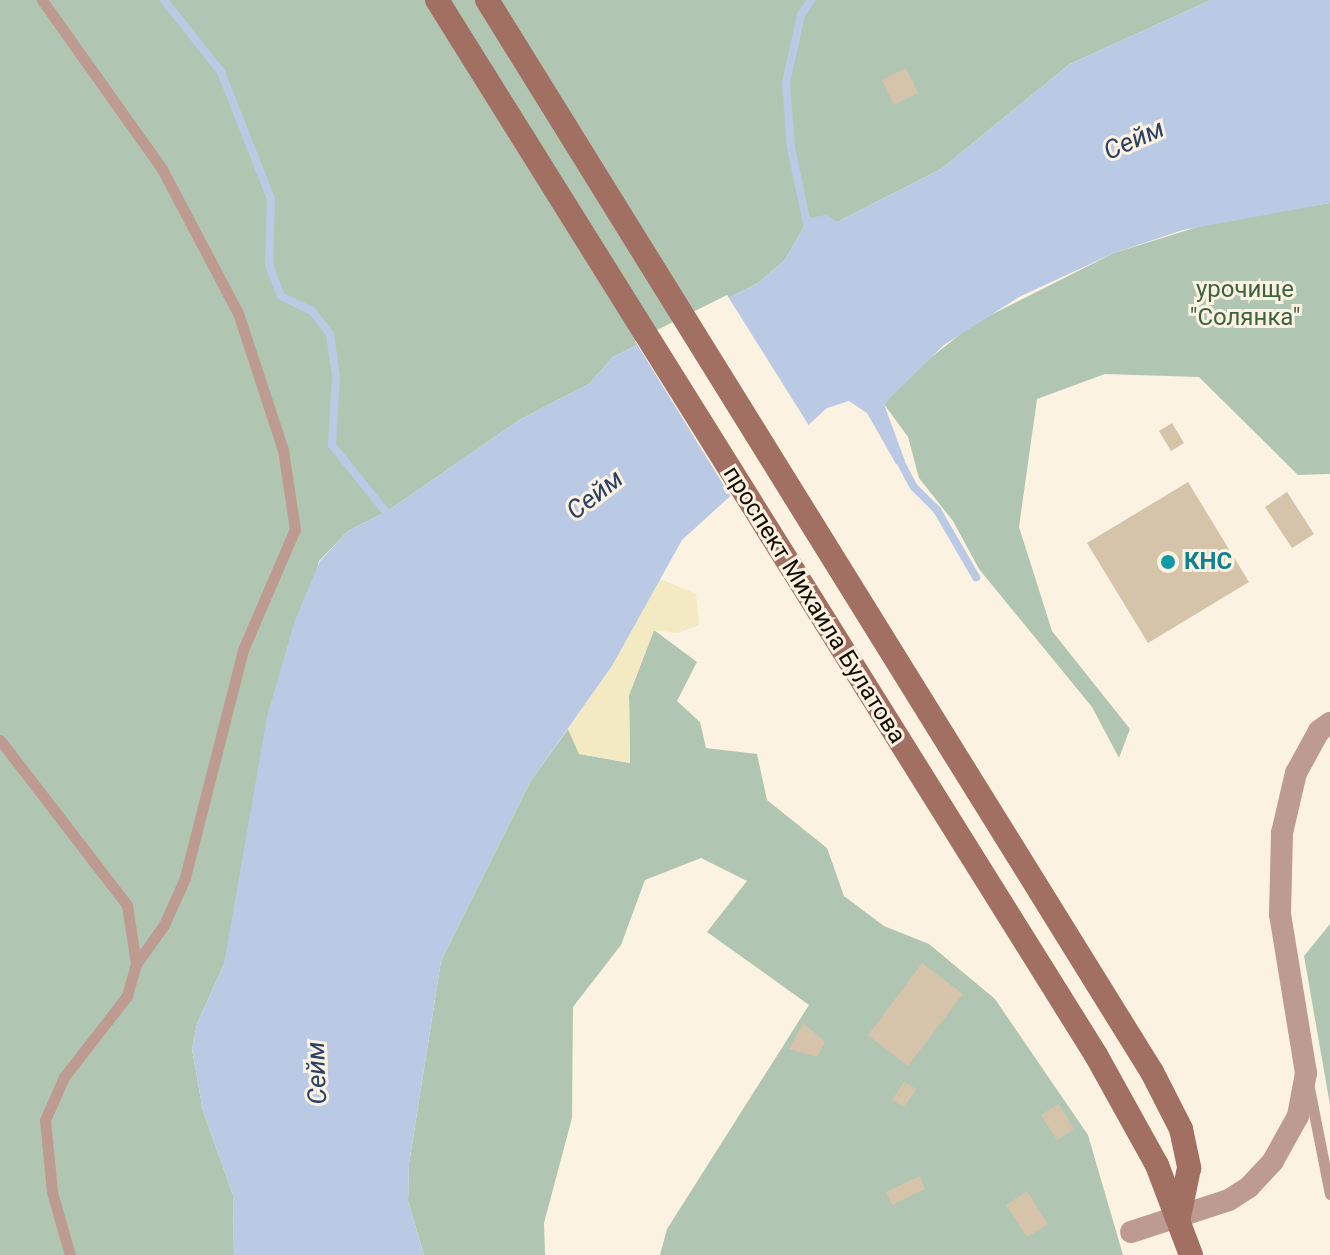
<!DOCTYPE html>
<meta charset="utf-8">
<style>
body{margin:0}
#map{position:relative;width:1330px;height:1255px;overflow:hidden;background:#fcf2e2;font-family:Roboto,sans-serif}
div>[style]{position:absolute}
.green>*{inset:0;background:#b1c6b2}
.sand>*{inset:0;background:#f3eac4}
.water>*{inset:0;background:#bbcae4}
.pier>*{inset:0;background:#fcf2e2}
.stream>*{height:8px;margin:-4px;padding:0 4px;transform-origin:4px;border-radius:4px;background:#bbcae4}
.building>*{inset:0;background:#d5c3aa}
.lane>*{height:11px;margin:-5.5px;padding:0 5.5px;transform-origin:5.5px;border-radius:5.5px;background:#be9b91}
.street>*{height:22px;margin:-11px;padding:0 11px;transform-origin:11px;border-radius:11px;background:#be9b91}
.secondary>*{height:24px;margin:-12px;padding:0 12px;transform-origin:12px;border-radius:12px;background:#a27062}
.dots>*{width:22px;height:22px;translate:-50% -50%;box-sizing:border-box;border:4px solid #fcf2e2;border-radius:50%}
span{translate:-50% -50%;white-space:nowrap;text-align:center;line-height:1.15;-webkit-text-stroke:6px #fcf2e2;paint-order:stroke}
.park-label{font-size:24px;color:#3c6240}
.culture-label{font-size:24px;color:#0d838f;font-weight:700}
.left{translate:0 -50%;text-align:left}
.street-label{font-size:24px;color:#120d05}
.water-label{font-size:26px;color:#2b4066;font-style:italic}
</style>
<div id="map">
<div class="green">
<i style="clip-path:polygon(0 0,1211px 0,1070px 64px,941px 169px,837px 222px,809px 218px,785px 260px,758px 283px,613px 357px,589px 384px,521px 419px,386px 512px,348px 531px,319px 561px,224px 964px,197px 1024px,192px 1049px,203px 1111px,233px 1195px,234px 1255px,0 1255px)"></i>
<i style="clip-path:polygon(1330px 203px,1330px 474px,1298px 475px,1199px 377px,1105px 374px,1037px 399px,1019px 527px,1052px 631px,1130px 729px,1119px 758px,1092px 707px,979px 569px,953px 521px,919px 478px,908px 437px,884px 404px,913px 372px,973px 324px,1114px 253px,1223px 219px)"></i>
<i style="clip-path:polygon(654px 630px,697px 662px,677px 701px,700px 722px,706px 748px,757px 754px,767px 800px,827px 848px,844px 896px,884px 926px,929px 944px,995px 999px,1088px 1135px,1123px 1255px,660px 1255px,667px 1229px,809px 1005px,707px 932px,747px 881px,701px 858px,645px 880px,621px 945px,573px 1007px,572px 1118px,544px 1223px,545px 1255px,424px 1255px,408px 1201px,409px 1164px,441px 961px,530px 782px,568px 729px,580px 754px,630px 763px,629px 695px)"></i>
<i style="clip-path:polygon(1330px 924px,1330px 1105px,1304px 956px)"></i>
</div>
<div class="sand">
<i style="clip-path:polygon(658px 578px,696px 594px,699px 625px,678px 633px,654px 630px,629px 695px,630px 763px,579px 754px,568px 729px,612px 666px)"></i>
</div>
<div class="water">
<i style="clip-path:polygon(1211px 0,1330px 0,1330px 203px,1183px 230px,1114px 253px,1019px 297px,944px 345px,884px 404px,905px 461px,896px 464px,867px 413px,849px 401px,827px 408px,682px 540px,612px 666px,530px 782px,441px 961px,409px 1164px,408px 1201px,424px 1255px,234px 1255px,233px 1195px,203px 1111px,192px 1049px,197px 1024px,224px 964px,267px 717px,295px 620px,320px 561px,348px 531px,386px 512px,521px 419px,589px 384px,613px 357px,758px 283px,785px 260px,809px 218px,826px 215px,837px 222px,941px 169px,1070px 64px)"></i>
</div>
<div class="pier">
<i style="clip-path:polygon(727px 295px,811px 429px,734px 502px,635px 341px)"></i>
</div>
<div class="stream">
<i style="left:164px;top:0;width:92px;rotate:51.6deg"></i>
<i style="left:221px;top:72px;width:136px;rotate:68.5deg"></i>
<i style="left:271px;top:199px;width:66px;rotate:91.7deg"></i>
<i style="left:269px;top:265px;width:14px;rotate:69deg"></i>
<i style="left:808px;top:228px;width:82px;rotate:-102deg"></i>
<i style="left:791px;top:148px;width:65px;rotate:-94.4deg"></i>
<i style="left:786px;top:83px;width:70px;rotate:-77.6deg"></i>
<i style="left:801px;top:15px;width:18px;rotate:-56deg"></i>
<i style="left:276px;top:283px;width:14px;rotate:69deg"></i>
<i style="left:281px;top:296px;width:34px;rotate:26deg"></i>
<i style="left:312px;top:311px;width:29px;rotate:52deg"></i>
<i style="left:330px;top:334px;width:42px;rotate:81.9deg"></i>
<i style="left:336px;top:376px;width:69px;rotate:93.3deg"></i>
<i style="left:332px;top:445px;width:97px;rotate:51.2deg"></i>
<i style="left:901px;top:463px;width:27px;rotate:62deg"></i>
<i style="left:914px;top:487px;width:33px;rotate:45deg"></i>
<i style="left:937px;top:510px;width:78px;rotate:59.8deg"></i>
</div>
<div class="building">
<i style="clip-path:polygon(906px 68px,918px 93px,894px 105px,882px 80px)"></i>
<i style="clip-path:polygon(1172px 423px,1184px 443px,1171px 451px,1159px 431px)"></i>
<i style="clip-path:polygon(1188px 482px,1249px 582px,1148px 643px,1087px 543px)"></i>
<i style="clip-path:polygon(1287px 492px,1314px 534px,1292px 548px,1265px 507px)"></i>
<i style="clip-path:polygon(922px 963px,963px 994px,908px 1066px,868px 1035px)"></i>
<i style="clip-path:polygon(803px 1023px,825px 1042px,817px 1057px,789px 1049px)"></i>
<i style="clip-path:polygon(904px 1082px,916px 1089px,904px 1107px,892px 1100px)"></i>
<i style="clip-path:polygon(1059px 1104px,1074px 1129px,1057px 1140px,1041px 1115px)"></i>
<i style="clip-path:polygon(920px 1176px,925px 1189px,892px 1205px,886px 1192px)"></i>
<i style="clip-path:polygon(1027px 1191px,1048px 1224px,1027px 1237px,1006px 1205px)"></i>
</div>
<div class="lane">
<i style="left:42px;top:0;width:207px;rotate:54.6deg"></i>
<i style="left:162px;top:169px;width:163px;rotate:62.2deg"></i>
<i style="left:238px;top:313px;width:144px;rotate:71.8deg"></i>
<i style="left:283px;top:450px;width:80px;rotate:81.4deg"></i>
<i style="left:295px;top:529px;width:132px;rotate:113.3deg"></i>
<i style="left:243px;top:650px;width:235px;rotate:104.3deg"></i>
<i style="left:185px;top:878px;width:51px;rotate:114.1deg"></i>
<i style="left:164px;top:925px;width:48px;rotate:125.7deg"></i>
<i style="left:0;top:740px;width:208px;rotate:52.4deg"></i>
<i style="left:127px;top:905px;width:60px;rotate:81.3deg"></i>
<i style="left:136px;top:964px;width:33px;rotate:106deg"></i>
<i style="left:127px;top:996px;width:103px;rotate:127.9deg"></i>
<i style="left:64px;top:1077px;width:47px;rotate:113.8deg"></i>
<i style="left:45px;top:1120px;width:72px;rotate:84.4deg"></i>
<i style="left:52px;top:1192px;width:66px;rotate:74.1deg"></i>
<i style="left:1309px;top:1088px;width:108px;rotate:78.8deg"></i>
</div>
<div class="street">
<i style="left:1131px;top:1232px;width:103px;rotate:-18.1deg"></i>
<i style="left:1229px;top:1200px;width:24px;rotate:-33deg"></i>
<i style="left:1249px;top:1187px;width:35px;rotate:-47deg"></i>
<i style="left:1273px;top:1161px;width:51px;rotate:-60.9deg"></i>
<i style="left:1298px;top:1116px;width:44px;rotate:-79.5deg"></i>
<i style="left:1306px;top:1073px;width:160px;rotate:-99.3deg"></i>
<i style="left:1280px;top:915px;width:82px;rotate:-88.6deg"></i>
<i style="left:1282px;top:833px;width:62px;rotate:-76.9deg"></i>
<i style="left:1296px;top:773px;width:48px;rotate:-61.3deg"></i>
<i style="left:1319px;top:731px;width:14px;rotate:-36deg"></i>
</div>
<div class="secondary">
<i style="left:437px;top:0;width:1244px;rotate:58.01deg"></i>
<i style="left:1096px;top:1055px;width:126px;rotate:61deg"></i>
<i style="left:1157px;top:1165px;width:96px;rotate:69.3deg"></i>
<i style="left:487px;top:0;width:1262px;rotate:58.19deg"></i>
<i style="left:1152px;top:1072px;width:64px;rotate:63deg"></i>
<i style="left:1181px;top:1129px;width:40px;rotate:78deg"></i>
<i style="left:1189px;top:1168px;width:50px;rotate:101.5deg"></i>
</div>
<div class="dots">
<i style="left:1168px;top:562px;background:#0f9aa8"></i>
</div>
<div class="park-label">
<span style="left:1245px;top:304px">урочище<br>"Солянка"</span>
</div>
<div class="culture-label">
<span class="left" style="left:1184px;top:562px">КНС</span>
</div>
<div class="street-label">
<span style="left:814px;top:605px;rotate:58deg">проспект Михаила Булатова</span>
</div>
<div class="water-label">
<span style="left:1134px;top:140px;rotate:-24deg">Сейм</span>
<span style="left:595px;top:495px;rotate:-38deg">Сейм</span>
<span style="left:317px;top:1073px;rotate:-92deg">Сейм</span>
</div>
</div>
